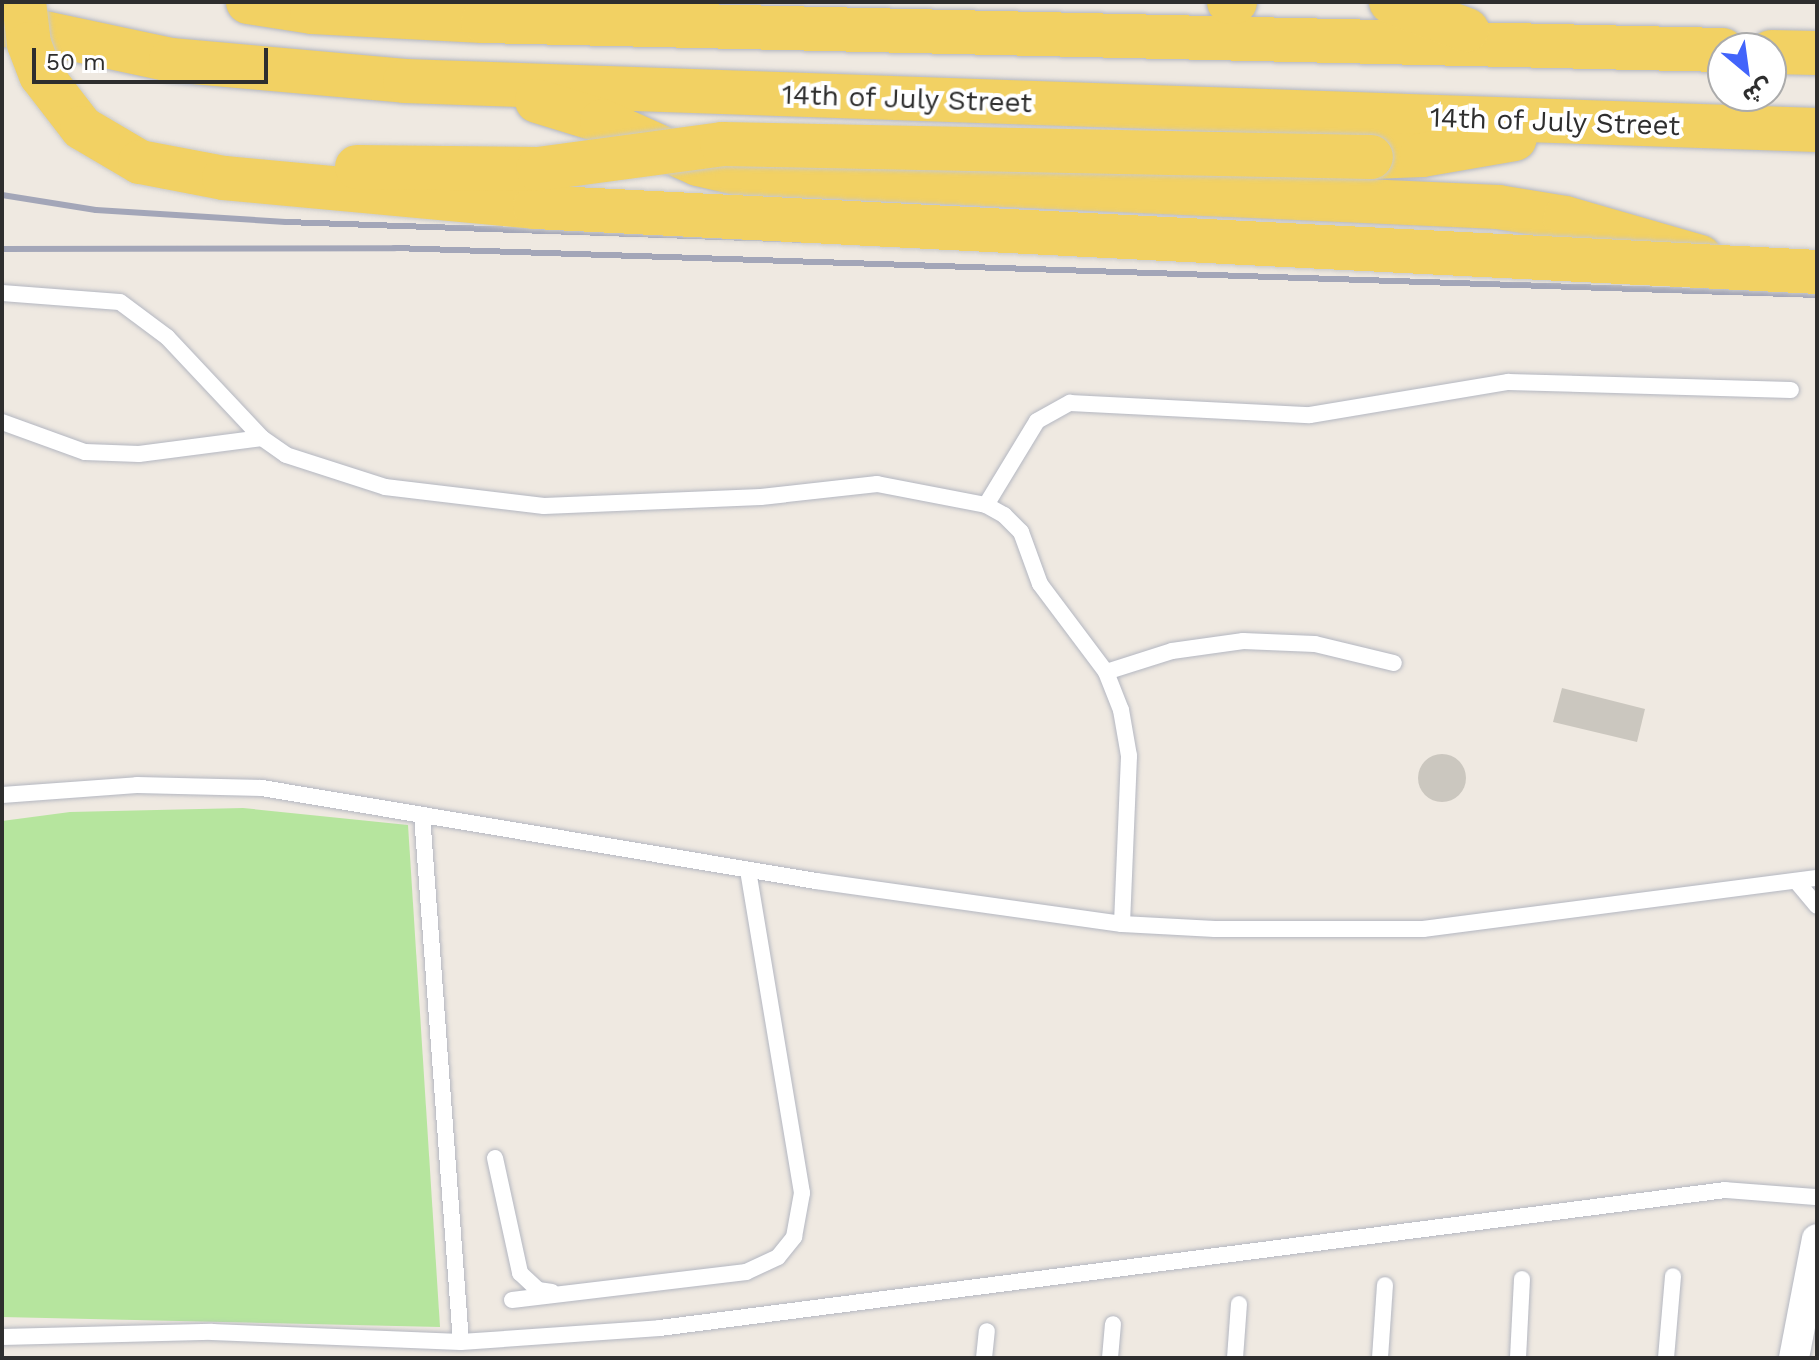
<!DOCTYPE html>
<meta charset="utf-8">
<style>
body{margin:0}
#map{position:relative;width:1819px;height:1360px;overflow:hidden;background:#efe9e1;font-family:"Work Sans","Noto Sans Arabic",sans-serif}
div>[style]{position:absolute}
.green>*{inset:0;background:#b6e59e}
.building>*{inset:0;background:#cbc7bf}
.round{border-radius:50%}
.roads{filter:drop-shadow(0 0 2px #b4b7c1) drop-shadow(0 0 2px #b4b7c1)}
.service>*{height:16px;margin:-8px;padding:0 8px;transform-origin:8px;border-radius:8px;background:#fff}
.minor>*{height:30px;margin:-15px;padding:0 15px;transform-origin:15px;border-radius:15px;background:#fff}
.primary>*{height:44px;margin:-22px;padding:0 22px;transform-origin:22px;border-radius:22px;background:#f2d163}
.rail>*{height:6px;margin:-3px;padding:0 3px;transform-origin:3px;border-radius:3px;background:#a3a6b8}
.bridges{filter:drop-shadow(0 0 2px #c9c9c9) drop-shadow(0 0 2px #c9c9c9)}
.primary-bridge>*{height:44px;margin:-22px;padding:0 22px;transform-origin:22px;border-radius:22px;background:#f2d163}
span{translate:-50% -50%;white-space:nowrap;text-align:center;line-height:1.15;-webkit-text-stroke:8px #fff;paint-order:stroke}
.street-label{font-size:28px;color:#2e2e2e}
.frame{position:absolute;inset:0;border:4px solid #2e2e2e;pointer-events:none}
.north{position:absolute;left:1707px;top:32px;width:80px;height:80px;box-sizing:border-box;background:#fff;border:2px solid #ababab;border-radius:50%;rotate:151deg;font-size:22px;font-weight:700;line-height:32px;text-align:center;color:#2e2e2e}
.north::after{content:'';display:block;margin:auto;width:28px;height:36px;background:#4264fb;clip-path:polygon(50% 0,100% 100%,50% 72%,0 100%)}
.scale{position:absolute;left:32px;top:48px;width:236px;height:36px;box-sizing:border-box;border:4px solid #2e2e2e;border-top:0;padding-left:10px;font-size:24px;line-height:28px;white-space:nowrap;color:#2e2e2e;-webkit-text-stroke:6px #fff;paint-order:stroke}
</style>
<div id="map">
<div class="green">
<i style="clip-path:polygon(243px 808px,408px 825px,440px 1327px,2px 1317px,2px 821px,70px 812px)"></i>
</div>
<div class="building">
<i style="clip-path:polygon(1562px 688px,1645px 709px,1637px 742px,1553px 722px)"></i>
<i class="round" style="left:1418px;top:754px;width:48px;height:48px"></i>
</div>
<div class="roads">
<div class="service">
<i style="left:2px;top:293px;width:118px;rotate:4.4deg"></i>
<i style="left:120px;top:302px;width:59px;rotate:36.7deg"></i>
<i style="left:167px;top:337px;width:139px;rotate:46.8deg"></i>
<i style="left:262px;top:438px;width:29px;rotate:35deg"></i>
<i style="left:286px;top:455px;width:104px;rotate:17.9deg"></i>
<i style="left:385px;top:487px;width:160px;rotate:6.8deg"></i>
<i style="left:544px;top:506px;width:217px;rotate:-2.4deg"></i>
<i style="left:761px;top:497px;width:117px;rotate:-6.4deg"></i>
<i style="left:877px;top:484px;width:111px;rotate:10.9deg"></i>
<i style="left:986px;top:505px;width:21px;rotate:29deg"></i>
<i style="left:1004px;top:515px;width:24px;rotate:45deg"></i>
<i style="left:1021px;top:532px;width:55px;rotate:69.9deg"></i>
<i style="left:1040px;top:584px;width:110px;rotate:53.1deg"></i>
<i style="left:1106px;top:672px;width:41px;rotate:68.5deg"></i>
<i style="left:1121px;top:710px;width:47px;rotate:80.1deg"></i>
<i style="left:1129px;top:756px;width:168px;rotate:92.4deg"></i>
<i style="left:2px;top:422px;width:88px;rotate:19.9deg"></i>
<i style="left:85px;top:452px;width:54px;rotate:2.1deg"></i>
<i style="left:139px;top:454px;width:124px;rotate:-7.4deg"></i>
<i style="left:986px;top:505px;width:98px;rotate:-58.7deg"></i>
<i style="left:1037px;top:421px;width:38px;rotate:-29deg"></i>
<i style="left:1070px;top:403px;width:240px;rotate:2.9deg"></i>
<i style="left:1310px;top:415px;width:201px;rotate:-9.5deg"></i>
<i style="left:1508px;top:382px;width:283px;rotate:1.6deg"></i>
<i style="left:1106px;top:672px;width:69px;rotate:-17.7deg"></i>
<i style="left:1172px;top:651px;width:72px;rotate:-8deg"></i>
<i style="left:1243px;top:641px;width:72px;rotate:2.4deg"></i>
<i style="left:1315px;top:644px;width:81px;rotate:13.5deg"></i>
<i style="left:2px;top:795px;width:135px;rotate:-4.2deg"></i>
<i style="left:137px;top:785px;width:125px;rotate:1.4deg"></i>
<i style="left:262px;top:788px;width:562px;rotate:9.53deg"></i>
<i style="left:816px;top:881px;width:309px;rotate:8deg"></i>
<i style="left:1122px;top:924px;width:93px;rotate:3.1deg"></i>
<i style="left:1215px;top:929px;width:208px"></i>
<i style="left:1423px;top:929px;width:397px;rotate:-7.4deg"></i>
<i style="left:422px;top:815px;width:528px;rotate:85.77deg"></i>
<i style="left:1797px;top:882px;width:31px;rotate:50deg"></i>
<i style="left:495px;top:1158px;width:118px;rotate:77.7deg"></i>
<i style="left:520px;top:1273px;width:25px;rotate:43deg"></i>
<i style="left:538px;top:1290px;width:14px;rotate:8deg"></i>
<i style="left:512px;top:1300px;width:236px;rotate:-6.8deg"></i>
<i style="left:746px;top:1272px;width:35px;rotate:-25deg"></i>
<i style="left:778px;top:1257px;width:26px;rotate:-51deg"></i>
<i style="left:794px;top:1237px;width:45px;rotate:-79.7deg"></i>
<i style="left:802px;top:1193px;width:327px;rotate:-99.5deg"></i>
<i style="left:2px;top:1337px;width:210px;rotate:-1.4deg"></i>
<i style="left:212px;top:1332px;width:249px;rotate:2.3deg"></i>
<i style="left:461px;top:1342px;width:199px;rotate:-4deg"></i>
<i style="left:660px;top:1328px;width:1074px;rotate:-7.38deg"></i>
<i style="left:1725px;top:1190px;width:92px;rotate:4.4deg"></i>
<i style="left:984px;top:1358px;width:27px;rotate:-84deg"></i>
<i style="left:1110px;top:1358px;width:34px;rotate:-85deg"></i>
<i style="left:1235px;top:1358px;width:54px;rotate:-85.8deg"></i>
<i style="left:1380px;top:1358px;width:73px;rotate:-86.1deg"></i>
<i style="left:1518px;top:1358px;width:79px;rotate:-87.1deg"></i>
<i style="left:1666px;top:1358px;width:82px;rotate:-85.1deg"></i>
</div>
<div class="minor">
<i style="left:1794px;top:1358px;width:121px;rotate:-79.1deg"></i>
</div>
<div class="primary">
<i style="left:248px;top:2px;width:65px;rotate:8.9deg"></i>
<i style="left:312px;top:12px;width:171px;rotate:3deg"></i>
<i style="left:483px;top:21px;width:1240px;rotate:1.34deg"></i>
<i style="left:1229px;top:2px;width:6px"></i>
<i style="left:1391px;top:2px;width:81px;rotate:20.2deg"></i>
<i style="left:2px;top:24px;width:173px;rotate:12deg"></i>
<i style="left:171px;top:60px;width:235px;rotate:5.1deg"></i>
<i style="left:405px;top:81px;width:1413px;rotate:1.99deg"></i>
<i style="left:1771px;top:52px;width:46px;rotate:1.2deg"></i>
<i style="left:537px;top:101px;width:68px;rotate:17.1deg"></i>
<i style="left:602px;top:121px;width:105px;rotate:24.1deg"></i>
<i style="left:698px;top:164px;width:40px;rotate:13deg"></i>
<i style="left:737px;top:173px;width:762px;rotate:2.56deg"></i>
<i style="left:1498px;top:207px;width:68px;rotate:9.3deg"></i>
<i style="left:1565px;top:218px;width:141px;rotate:16.1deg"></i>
<i style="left:1371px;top:157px;width:51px;rotate:-2.2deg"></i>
<i style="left:1422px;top:155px;width:94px;rotate:-9.8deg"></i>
</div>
</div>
<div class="rail">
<i style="left:2px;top:195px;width:95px;rotate:9.1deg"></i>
<i style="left:96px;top:210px;width:190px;rotate:3.6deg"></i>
<i style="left:286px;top:222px;width:1532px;rotate:1.98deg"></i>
<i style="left:2px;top:249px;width:392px;rotate:-0.1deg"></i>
<i style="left:394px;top:248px;width:1424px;rotate:1.89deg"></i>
</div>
<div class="bridges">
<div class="primary-bridge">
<i style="left:24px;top:2px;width:42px;rotate:83.2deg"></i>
<i style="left:29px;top:44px;width:33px;rotate:69deg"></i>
<i style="left:41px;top:75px;width:67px;rotate:52.3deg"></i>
<i style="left:82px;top:128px;width:67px;rotate:30.4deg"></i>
<i style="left:140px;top:162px;width:86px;rotate:10.8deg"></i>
<i style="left:224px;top:178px;width:312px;rotate:5.3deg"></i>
<i style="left:535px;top:207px;width:1284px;rotate:2.9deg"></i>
<i style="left:357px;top:167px;width:181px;rotate:0.6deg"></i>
<i style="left:538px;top:169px;width:186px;rotate:-7.7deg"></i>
<i style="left:722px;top:144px;width:649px;rotate:1.15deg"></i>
</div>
</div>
<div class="street-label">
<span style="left:907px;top:99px;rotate:2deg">14th of July Street</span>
<span style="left:1555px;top:122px;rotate:2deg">14th of July Street</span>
</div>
<div class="frame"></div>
<div class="north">ش</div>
<div class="scale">50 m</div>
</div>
